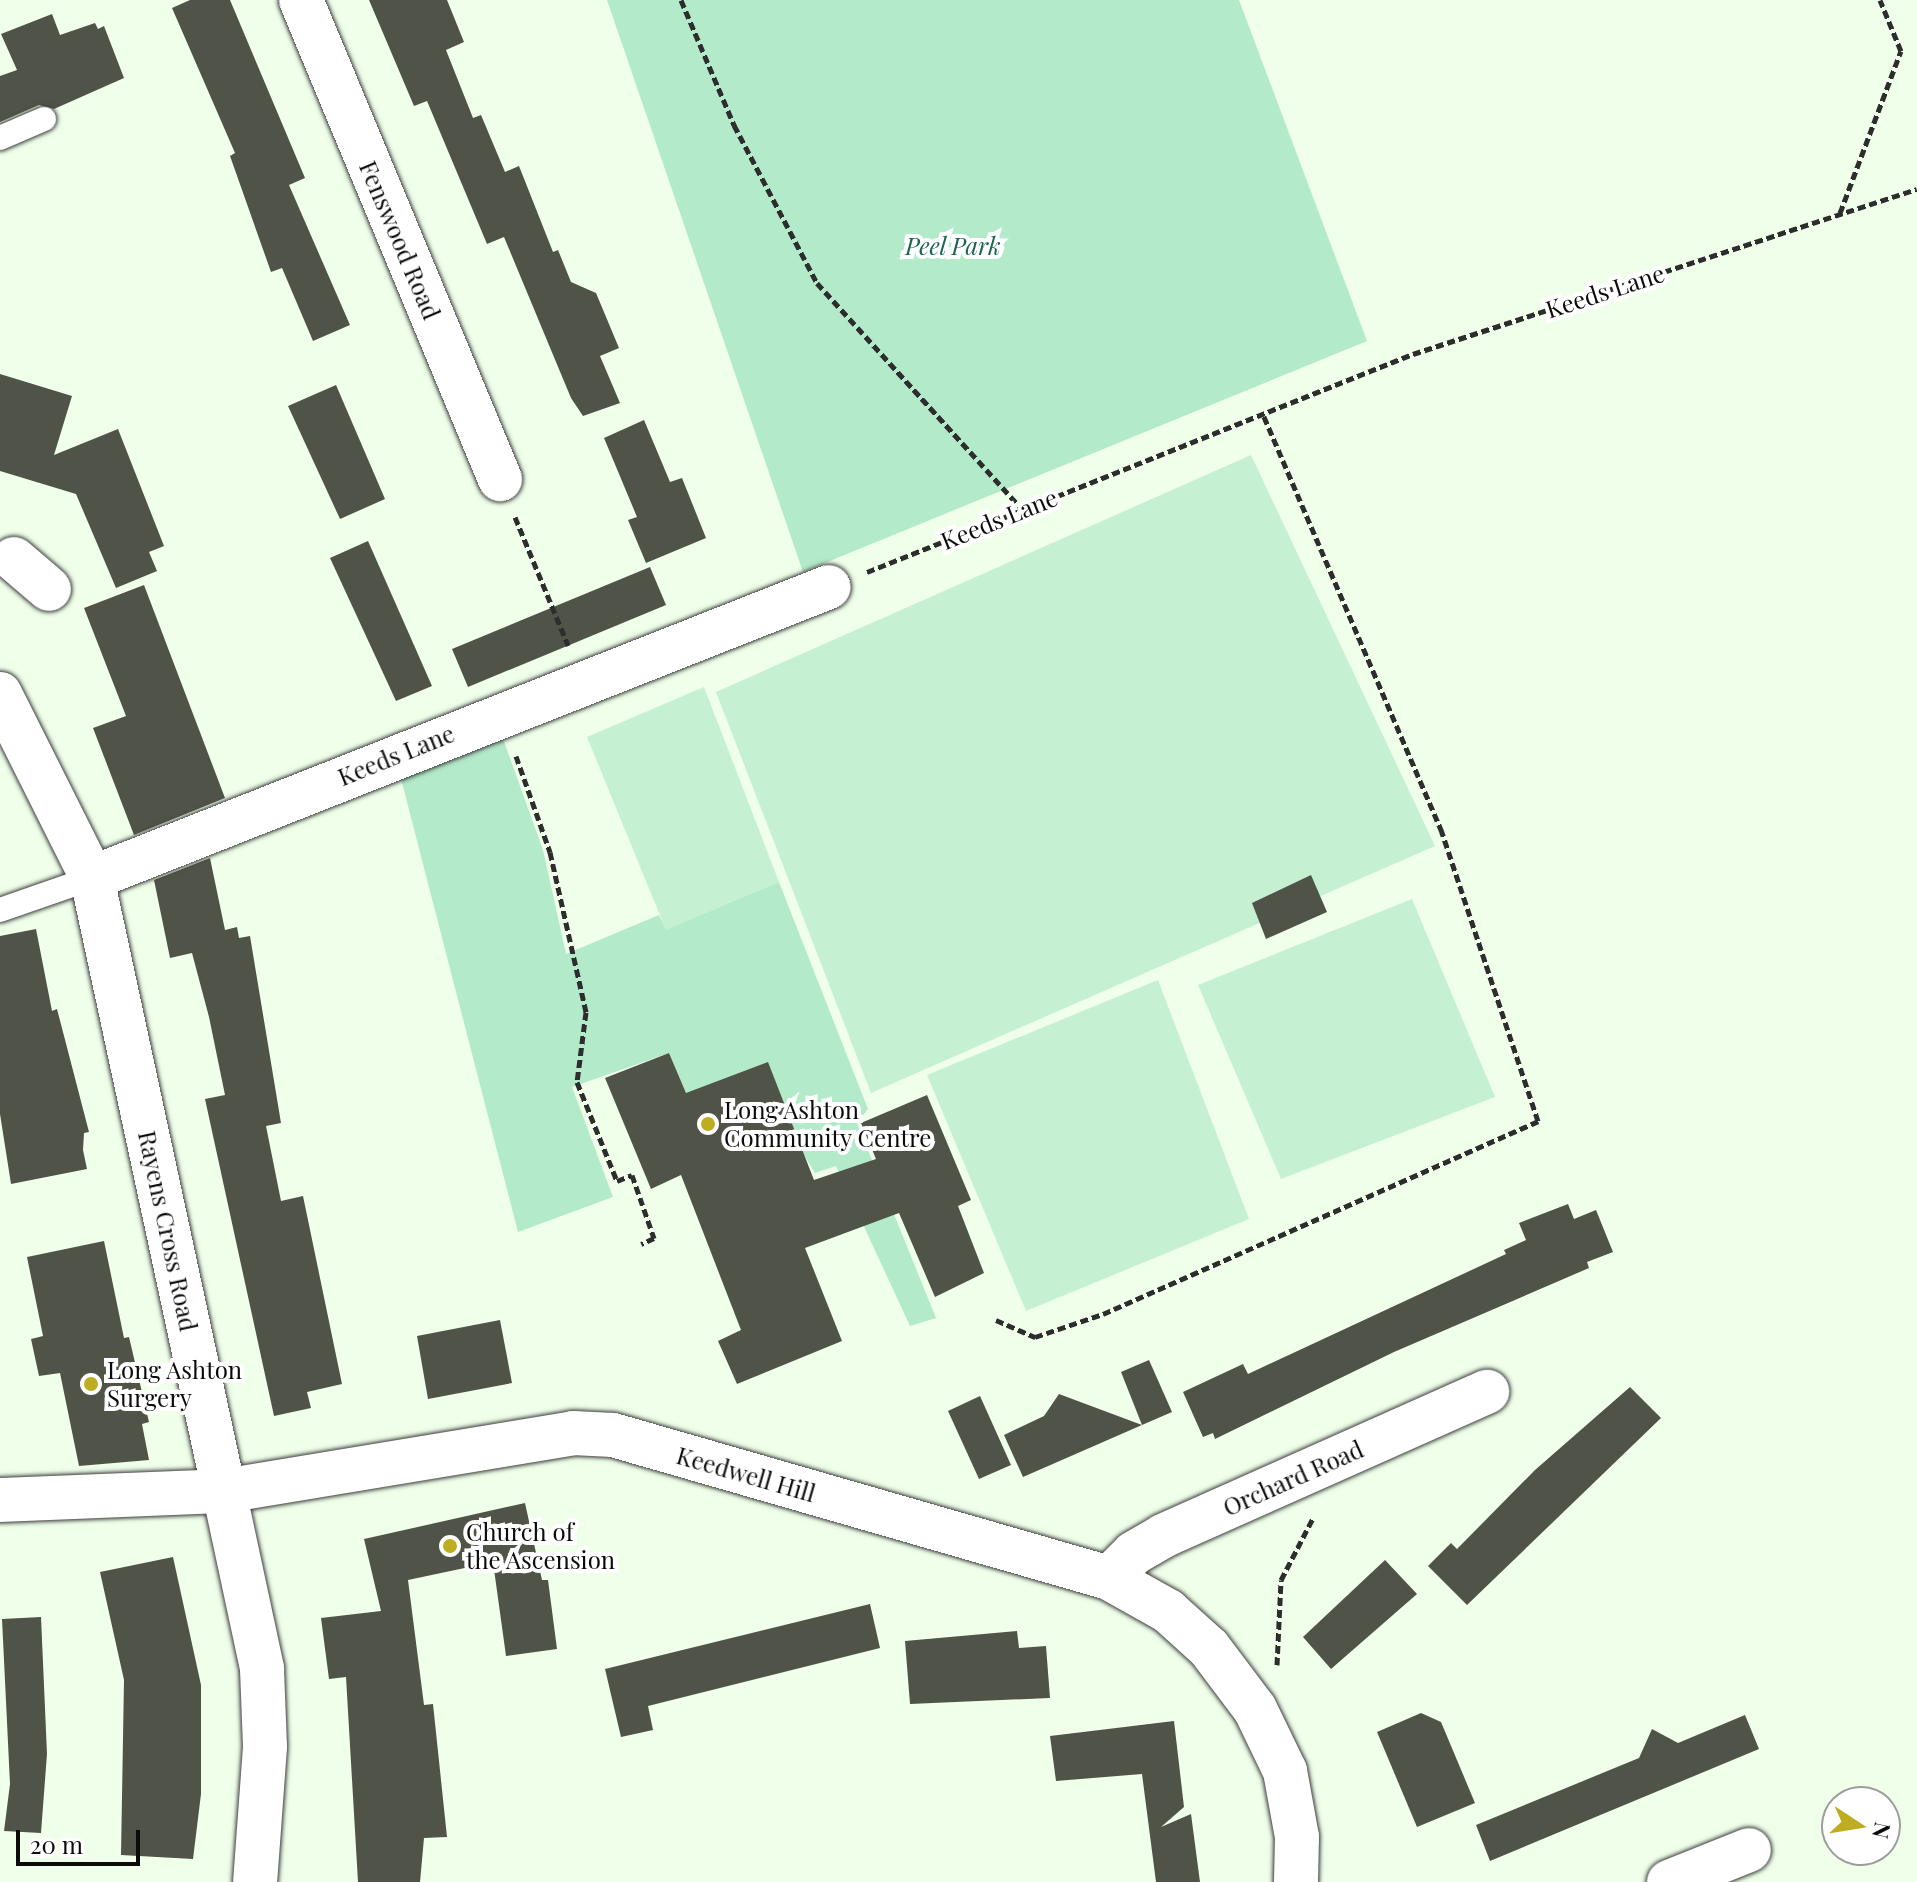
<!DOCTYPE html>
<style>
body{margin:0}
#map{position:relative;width:1917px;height:1882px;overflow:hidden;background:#efffea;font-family:"Playfair Display",serif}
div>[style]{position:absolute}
.green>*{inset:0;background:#b3eaca}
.pitch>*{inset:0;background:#c5f1d2}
.building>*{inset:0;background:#505448}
.path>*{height:5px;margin-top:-2.5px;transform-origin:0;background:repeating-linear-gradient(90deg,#2d2d2d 0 8px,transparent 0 12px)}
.roads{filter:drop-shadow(0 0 2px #3e3e3e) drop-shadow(0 0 2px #3e3e3e)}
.lane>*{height:24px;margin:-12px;padding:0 12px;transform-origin:12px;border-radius:12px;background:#fff}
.street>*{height:44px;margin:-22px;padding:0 22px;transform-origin:22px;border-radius:22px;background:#fff}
.dots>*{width:22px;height:22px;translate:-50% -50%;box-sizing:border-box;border:4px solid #fff;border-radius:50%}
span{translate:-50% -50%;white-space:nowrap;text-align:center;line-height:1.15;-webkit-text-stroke:8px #fff;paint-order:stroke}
.street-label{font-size:24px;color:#0b0b0b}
.park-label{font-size:24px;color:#1b6450;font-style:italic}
.poi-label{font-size:24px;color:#0b0b0b}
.left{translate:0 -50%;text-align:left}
.north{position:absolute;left:1821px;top:1786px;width:80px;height:80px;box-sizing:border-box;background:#fff;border:2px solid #9d9d9d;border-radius:50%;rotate:102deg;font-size:22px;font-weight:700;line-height:32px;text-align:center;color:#0b0b0b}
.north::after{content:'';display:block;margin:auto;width:28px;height:36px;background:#bead20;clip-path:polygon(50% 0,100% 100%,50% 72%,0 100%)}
.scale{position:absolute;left:16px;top:1830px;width:124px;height:36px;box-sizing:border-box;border:4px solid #0b0b0b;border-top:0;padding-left:10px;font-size:24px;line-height:28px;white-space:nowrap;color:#0b0b0b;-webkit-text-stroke:6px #fff;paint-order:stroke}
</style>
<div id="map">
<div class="green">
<i style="clip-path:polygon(607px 0,1239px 0,1367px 341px,803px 572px)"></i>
<i style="clip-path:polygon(497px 722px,543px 850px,566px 954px,659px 915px,666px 929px,779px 882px,868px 1109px,857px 1123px,936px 1318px,910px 1326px,836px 1166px,815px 1173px,804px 1155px,686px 1093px,669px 1053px,572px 1087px,613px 1197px,518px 1232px,399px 771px)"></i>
</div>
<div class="pitch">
<i style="clip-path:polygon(1251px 455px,1435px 846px,871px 1093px,716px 692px)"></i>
<i style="clip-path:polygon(704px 687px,779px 882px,666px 930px,587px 737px)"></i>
<i style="clip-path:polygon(1412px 899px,1495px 1097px,1281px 1179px,1198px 985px)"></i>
<i style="clip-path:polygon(1158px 980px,1249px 1219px,1026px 1311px,927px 1075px)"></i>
</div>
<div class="building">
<i style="clip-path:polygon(190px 0,230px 0,305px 178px,289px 185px,350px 325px,313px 341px,282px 268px,271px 272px,230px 156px,235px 153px,172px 8px)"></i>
<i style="clip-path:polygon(369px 0,447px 0,464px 42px,446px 50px,473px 118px,481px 115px,505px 172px,519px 166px,553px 252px,558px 250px,571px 282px,596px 293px,619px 348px,600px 356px,620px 403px,583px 416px,571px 398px,504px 237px,487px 244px,427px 101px,414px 106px)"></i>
<i style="clip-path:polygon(52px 14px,60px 35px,95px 23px,98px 29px,104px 26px,124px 78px,54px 109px,39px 105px,0 122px,0 76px,17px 70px,1px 34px)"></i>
<i style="clip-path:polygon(0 374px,72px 396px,54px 455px,118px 429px,164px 546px,149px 552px,157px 571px,116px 588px,76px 494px,0 471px)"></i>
<i style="clip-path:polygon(336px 385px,385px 499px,340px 519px,288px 406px)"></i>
<i style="clip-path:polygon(644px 420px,670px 482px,682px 478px,706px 538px,646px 563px,628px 520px,637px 517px,604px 438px)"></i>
<i style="clip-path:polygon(368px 541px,432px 686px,396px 701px,330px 558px)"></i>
<i style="clip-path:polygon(650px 567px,666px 605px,468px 687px,452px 649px)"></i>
<i style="clip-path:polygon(144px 585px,225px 798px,134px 835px,93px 728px,126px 716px,84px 608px)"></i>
<i style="clip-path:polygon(210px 858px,225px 930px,237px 927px,239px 938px,250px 936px,281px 1123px,266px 1126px,281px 1201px,303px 1196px,342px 1384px,307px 1392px,311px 1408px,274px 1416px,205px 1099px,225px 1095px,209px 1017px,192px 953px,170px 958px,154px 880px)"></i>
<i style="clip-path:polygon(1311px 875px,1327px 912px,1266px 939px,1252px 903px)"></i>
<i style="clip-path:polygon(36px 929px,52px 1011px,57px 1009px,89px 1132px,84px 1133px,83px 1150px,87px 1169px,11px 1184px,0 1114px,0 936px)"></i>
<i style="clip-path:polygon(669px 1053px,686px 1093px,768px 1062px,814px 1180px,876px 1159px,861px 1123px,927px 1095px,971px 1200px,958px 1206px,984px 1273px,935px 1297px,899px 1213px,805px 1248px,842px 1341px,737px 1384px,718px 1341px,741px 1330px,681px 1175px,651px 1189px,605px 1078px)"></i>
<i style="clip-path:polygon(1568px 1204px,1574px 1219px,1596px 1210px,1613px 1252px,1587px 1262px,1589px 1268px,1394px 1352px,1215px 1439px,1213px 1433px,1203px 1437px,1183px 1392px,1243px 1364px,1248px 1374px,1506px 1254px,1504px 1250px,1526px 1240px,1519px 1223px)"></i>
<i style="clip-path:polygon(104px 1241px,124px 1338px,129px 1337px,149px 1422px,142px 1424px,149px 1460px,79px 1466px,60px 1373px,39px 1376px,31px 1339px,43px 1336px,27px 1257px)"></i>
<i style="clip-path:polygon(500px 1320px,512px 1383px,428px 1399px,417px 1336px)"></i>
<i style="clip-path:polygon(1149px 1360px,1172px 1412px,1142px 1425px,1121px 1372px)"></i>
<i style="clip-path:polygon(1630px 1387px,1661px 1418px,1467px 1605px,1428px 1566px,1451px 1543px,1457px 1549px,1535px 1470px)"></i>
<i style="clip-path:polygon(1059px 1394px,1142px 1425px,1023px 1477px,1004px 1435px,1044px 1416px)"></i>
<i style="clip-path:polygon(980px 1396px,1011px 1465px,979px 1479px,948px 1411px)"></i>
<i style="clip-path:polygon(525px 1503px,542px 1580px,548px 1580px,557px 1649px,506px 1656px,493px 1562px,408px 1580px,424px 1705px,433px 1704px,447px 1837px,424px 1838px,420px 1882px,358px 1882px,346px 1677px,329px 1679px,321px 1618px,381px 1611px,364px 1539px)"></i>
<i style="clip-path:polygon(173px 1557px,201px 1685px,201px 1794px,193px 1859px,121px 1855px,124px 1680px,100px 1572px)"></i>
<i style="clip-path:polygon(1385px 1560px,1417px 1594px,1331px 1669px,1303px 1637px)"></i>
<i style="clip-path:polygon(870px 1604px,880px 1648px,648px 1706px,653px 1730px,621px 1737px,605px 1669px)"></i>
<i style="clip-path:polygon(41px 1617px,47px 1754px,41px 1833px,4px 1831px,10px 1784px,2px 1619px)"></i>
<i style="clip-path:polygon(1017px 1631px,1019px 1648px,1046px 1646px,1050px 1698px,910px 1704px,905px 1641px)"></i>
<i style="clip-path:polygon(1421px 1713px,1441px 1722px,1475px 1803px,1417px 1827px,1377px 1732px)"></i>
<i style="clip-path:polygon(1745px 1715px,1759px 1749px,1490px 1861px,1476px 1825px,1639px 1758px,1652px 1729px,1678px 1743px)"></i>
<i style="clip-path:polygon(1174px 1721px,1184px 1807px,1161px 1827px,1191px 1814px,1200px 1882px,1156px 1882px,1142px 1774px,1056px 1781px,1050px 1736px)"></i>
</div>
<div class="path">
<i style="left:681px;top:0;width:136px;rotate:67deg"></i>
<i style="left:734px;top:125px;width:178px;rotate:62.3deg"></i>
<i style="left:817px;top:283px;width:307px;rotate:47.8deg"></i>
<i style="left:1840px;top:213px;width:173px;rotate:-69.4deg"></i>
<i style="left:1901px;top:51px;width:55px;rotate:-112.4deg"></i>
<i style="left:515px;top:517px;width:139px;rotate:67.5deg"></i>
<i style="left:867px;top:572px;width:588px;rotate:-21.77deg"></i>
<i style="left:1413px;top:354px;width:530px;rotate:-18.13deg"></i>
<i style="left:516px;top:756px;width:102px;rotate:70.5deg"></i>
<i style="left:550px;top:852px;width:164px;rotate:77.3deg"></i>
<i style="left:586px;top:1012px;width:71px;rotate:97.3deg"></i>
<i style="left:577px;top:1082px;width:107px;rotate:68deg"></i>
<i style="left:617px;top:1181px;width:16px;rotate:-22deg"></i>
<i style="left:632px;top:1175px;width:67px;rotate:70.8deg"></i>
<i style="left:654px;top:1238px;width:14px;rotate:155deg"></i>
<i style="left:996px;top:1320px;width:43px;rotate:23.6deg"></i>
<i style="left:1035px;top:1337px;width:72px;rotate:-18.7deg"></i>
<i style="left:1103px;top:1314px;width:476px;rotate:-23.9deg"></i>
<i style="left:1538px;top:1121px;width:305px;rotate:-108.4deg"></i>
<i style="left:1442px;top:832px;width:455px;rotate:-113.2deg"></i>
<i style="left:1277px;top:1665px;width:85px;rotate:-87.3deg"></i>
<i style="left:1281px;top:1580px;width:70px;rotate:-62.7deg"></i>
</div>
<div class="roads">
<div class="lane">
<i style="left:0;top:138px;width:48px;rotate:-23.4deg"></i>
<i style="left:0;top:910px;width:97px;rotate:-19.2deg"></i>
</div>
<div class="street">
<i style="left:301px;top:0;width:519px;rotate:67.44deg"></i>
<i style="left:14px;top:559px;width:46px;rotate:40.6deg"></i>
<i style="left:0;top:694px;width:206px;rotate:63.4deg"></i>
<i style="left:92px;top:878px;width:627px;rotate:77.85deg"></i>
<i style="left:224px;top:1491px;width:182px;rotate:77.9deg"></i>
<i style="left:262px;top:1669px;width:78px;rotate:87.8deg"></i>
<i style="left:265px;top:1747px;width:135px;rotate:94.2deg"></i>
<i style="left:92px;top:878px;width:792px;rotate:-21.55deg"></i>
<i style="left:0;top:1500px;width:224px;rotate:-2.3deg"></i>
<i style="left:224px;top:1491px;width:354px;rotate:-9.4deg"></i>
<i style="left:573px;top:1433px;width:40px;rotate:2.9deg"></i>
<i style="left:613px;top:1435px;width:516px;rotate:16.08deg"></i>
<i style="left:1109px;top:1578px;width:68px;rotate:29.2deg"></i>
<i style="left:1168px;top:1611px;width:55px;rotate:42.1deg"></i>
<i style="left:1209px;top:1648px;width:76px;rotate:53deg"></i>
<i style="left:1255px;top:1709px;width:69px;rotate:64.2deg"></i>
<i style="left:1285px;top:1771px;width:67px;rotate:79.7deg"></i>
<i style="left:1297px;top:1837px;width:45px;rotate:91.3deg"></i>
<i style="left:1109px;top:1578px;width:35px;rotate:-45deg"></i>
<i style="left:1134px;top:1553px;width:34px;rotate:-30deg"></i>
<i style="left:1163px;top:1536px;width:355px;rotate:-24deg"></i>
<i style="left:1669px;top:1882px;width:86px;rotate:-21.8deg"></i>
</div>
</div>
<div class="dots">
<i style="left:708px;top:1124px;background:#bead20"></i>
<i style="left:91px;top:1384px;background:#bead20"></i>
<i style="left:450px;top:1546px;background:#bead20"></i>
</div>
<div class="street-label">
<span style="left:400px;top:240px;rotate:67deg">Fenswood Road</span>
<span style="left:1605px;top:291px;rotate:-18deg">Keeds Lane</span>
<span style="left:999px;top:519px;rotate:-22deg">Keeds Lane</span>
<span style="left:396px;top:755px;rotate:-22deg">Keeds Lane</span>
<span style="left:168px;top:1231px;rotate:78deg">Rayens Cross Road</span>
<span style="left:746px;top:1474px;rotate:16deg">Keedwell Hill</span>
<span style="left:1293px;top:1478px;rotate:-24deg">Orchard Road</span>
</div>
<div class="park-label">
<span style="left:953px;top:246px">Peel Park</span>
</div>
<div class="poi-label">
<span class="left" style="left:724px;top:1124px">Long Ashton<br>Community Centre</span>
<span class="left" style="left:107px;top:1384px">Long Ashton<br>Surgery</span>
<span class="left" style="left:466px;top:1546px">Church of<br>the Ascension</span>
</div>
<div class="north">N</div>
<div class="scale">20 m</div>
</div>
